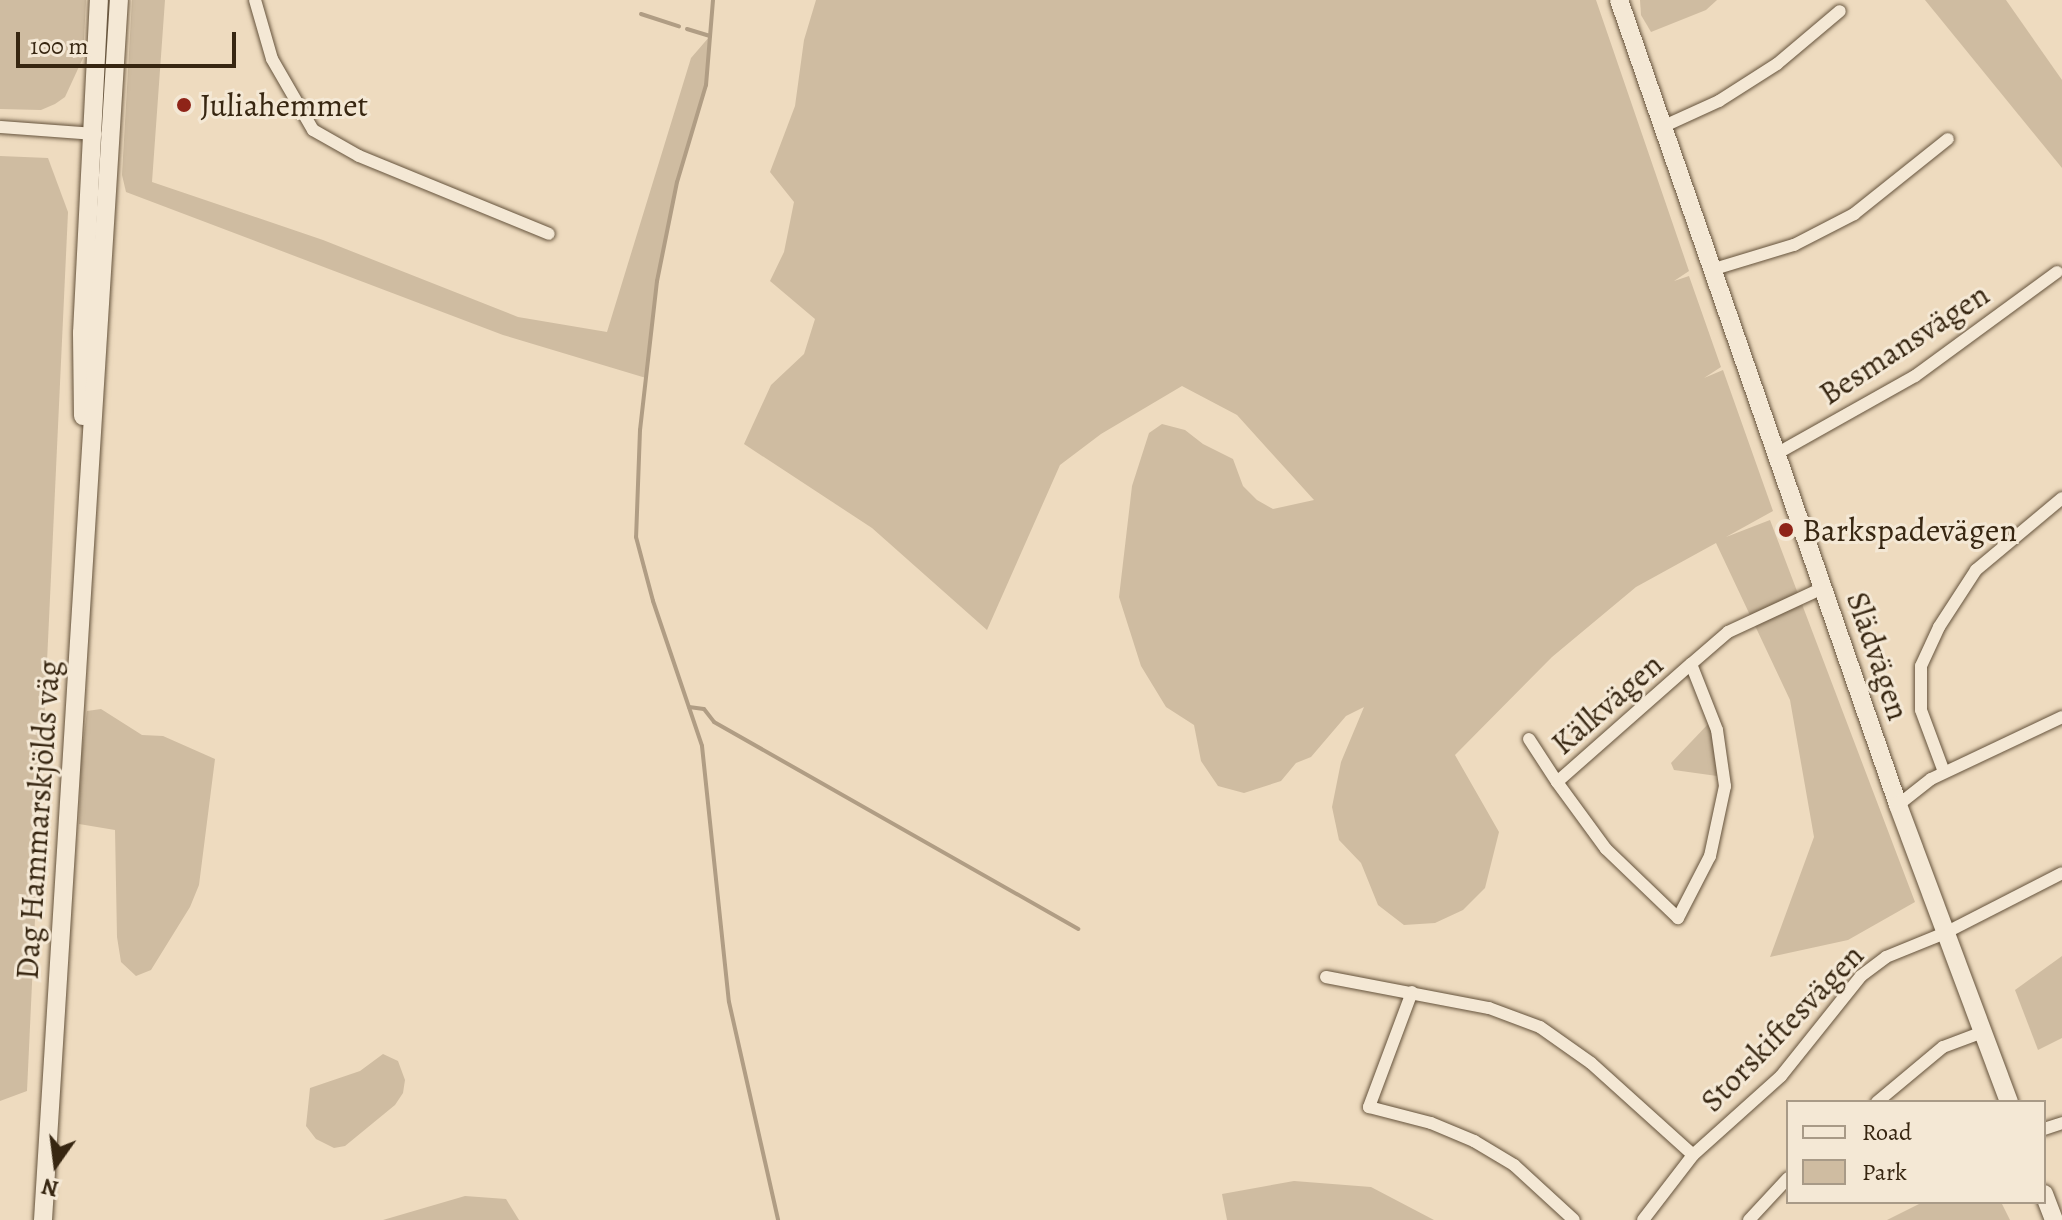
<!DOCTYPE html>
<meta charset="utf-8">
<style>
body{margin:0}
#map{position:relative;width:2062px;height:1220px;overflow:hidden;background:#eedbbf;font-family:Alegreya,serif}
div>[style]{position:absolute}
.green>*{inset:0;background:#cfbca1}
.stream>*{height:4px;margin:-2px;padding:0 2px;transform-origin:2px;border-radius:2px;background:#b09d84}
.roads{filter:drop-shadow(0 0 2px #65533c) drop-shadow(0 0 2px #65533c)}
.street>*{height:12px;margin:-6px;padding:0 6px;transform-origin:6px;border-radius:6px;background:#f4e8d5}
.secondary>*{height:18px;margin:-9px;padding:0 9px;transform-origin:9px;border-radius:9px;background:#f4e8d5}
.dots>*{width:22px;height:22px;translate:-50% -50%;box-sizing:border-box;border:4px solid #f4e8d5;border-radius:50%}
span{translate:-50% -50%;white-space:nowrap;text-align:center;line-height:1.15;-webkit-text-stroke:6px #f4e8d5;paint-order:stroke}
.poi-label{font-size:32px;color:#372611}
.left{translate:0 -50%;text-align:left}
.street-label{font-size:32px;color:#372611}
.legend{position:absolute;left:1786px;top:1100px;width:260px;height:104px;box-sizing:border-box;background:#f4e8d5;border:2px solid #a89a87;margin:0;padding:10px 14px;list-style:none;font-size:24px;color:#372611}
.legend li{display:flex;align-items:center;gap:16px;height:40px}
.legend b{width:40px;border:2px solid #a89a87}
.north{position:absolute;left:16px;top:1124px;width:80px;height:80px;-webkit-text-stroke:6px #f4e8d5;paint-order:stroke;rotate:194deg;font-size:22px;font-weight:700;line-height:32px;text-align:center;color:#372611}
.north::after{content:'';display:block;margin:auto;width:28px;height:36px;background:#372611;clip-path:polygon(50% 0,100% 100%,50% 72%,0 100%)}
.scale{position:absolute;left:16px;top:32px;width:220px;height:36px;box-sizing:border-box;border:4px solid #372611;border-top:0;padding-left:10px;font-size:24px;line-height:28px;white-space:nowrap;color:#372611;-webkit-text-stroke:6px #f4e8d5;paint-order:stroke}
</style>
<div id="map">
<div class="green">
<i style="clip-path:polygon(0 0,86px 0,83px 58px,65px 97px,55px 104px,41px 110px,0 109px)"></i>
<i style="clip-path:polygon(132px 0,165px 0,152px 182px,323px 240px,518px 317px,607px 332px,691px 58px,710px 36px,706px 85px,677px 182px,657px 281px,646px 378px,503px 335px,126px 192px,122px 175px)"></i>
<i style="clip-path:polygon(816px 0,1596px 0,1689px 271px,1674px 281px,1689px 276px,1721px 367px,1704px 378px,1723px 370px,1773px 511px,1726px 537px,1770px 520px,1915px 902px,1848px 940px,1770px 957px,1814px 837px,1790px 700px,1716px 543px,1636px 587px,1552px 657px,1455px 755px,1499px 832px,1485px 888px,1463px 910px,1435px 923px,1404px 925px,1378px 905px,1361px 863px,1339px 840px,1332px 807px,1341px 762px,1364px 707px,1346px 716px,1311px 757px,1296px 763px,1281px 781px,1244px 793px,1218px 786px,1201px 761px,1194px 725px,1166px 707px,1141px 666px,1119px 597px,1132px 486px,1149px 433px,1162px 424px,1185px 430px,1203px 444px,1233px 459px,1243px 486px,1257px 500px,1273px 509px,1314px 500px,1237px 415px,1182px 386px,1101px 434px,1060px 465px,987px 630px,872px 528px,744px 444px,771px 385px,804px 354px,815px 319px,770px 281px,784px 252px,794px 202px,770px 172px,795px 106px,804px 40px)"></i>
<i style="clip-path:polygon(1640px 0,1717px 0,1706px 10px,1651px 32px,1641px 15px)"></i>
<i style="clip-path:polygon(1925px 0,2006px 0,2062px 80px,2062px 168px)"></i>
<i style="clip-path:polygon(0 156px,48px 158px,68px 212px,27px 1091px,0 1101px)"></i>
<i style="clip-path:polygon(101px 709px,142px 735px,163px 736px,215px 759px,199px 885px,190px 907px,151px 970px,136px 976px,121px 962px,117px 937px,115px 830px,79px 824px,81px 758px,87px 711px)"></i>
<i style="clip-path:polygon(1710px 722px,1717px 776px,1674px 770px,1671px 763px)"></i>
<i style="clip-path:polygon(2062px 956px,2062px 1038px,2038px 1050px,2015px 990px)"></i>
<i style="clip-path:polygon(383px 1054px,398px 1061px,405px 1080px,403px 1093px,395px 1105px,345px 1146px,334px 1148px,316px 1139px,306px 1126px,310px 1088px,360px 1071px)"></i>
<i style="clip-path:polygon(1294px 1181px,1371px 1187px,1434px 1220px,1227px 1220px,1222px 1194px)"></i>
<i style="clip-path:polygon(465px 1196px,506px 1199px,519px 1220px,383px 1220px)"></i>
<i style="clip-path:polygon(1923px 1202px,2001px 1202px,2010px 1220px,1887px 1220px)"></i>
</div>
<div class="stream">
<i style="left:713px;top:0;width:85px;rotate:94.7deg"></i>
<i style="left:706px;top:85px;width:101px;rotate:106.6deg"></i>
<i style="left:677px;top:182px;width:101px;rotate:101.4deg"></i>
<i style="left:657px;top:281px;width:150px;rotate:96.5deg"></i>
<i style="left:640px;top:430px;width:107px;rotate:92.1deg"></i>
<i style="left:636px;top:537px;width:66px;rotate:75.1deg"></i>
<i style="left:653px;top:601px;width:153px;rotate:71.3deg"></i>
<i style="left:702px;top:746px;width:257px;rotate:84deg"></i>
<i style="left:729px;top:1002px;width:223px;rotate:77.3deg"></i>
<i style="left:641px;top:14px;width:40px;rotate:18deg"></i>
<i style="left:687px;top:29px;width:24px;rotate:17deg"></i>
<i style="left:689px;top:707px;width:15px;rotate:8deg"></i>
<i style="left:704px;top:709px;width:16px;rotate:52deg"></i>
<i style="left:714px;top:722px;width:419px;rotate:29.6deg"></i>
</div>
<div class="roads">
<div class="street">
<i style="left:255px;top:0;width:61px;rotate:73.9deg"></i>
<i style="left:272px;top:59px;width:82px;rotate:60deg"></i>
<i style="left:313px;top:130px;width:53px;rotate:29.5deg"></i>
<i style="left:359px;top:156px;width:205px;rotate:22.3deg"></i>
<i style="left:0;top:127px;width:96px;rotate:4.2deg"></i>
<i style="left:1662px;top:127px;width:63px;rotate:-24.5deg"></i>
<i style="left:1719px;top:101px;width:69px;rotate:-32.5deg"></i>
<i style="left:1777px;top:64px;width:82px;rotate:-40.1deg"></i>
<i style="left:1711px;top:270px;width:87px;rotate:-16.8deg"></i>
<i style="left:1794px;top:245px;width:68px;rotate:-27.3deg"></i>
<i style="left:1854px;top:214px;width:120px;rotate:-38.6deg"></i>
<i style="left:1776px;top:454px;width:159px;rotate:-29.3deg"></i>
<i style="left:1915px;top:376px;width:176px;rotate:-36.2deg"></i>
<i style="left:1691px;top:664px;width:71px;rotate:68.5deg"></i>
<i style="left:1717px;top:730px;width:57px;rotate:81.9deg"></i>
<i style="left:1725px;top:786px;width:72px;rotate:102.1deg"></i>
<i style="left:1710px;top:856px;width:70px;rotate:117.3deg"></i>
<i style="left:1678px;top:918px;width:100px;rotate:-136.2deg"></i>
<i style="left:1606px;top:849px;width:83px;rotate:-126.2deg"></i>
<i style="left:1557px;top:782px;width:179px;rotate:-41.4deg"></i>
<i style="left:1691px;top:664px;width:49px;rotate:-40.9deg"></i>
<i style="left:1728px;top:632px;width:105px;rotate:-24.9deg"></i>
<i style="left:1529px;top:739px;width:51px;rotate:56.9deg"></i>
<i style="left:1944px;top:772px;width:66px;rotate:-110.4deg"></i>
<i style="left:1921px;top:710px;width:44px;rotate:-90deg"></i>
<i style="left:1921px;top:666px;width:43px;rotate:-65.2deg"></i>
<i style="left:1939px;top:627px;width:68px;rotate:-57deg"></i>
<i style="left:1976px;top:570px;width:112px;rotate:-39.9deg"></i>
<i style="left:1898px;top:805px;width:42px;rotate:-38.2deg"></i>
<i style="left:1931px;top:779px;width:145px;rotate:-25.3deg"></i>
<i style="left:1326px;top:977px;width:166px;rotate:10.8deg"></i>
<i style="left:1489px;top:1008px;width:54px;rotate:20.4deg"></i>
<i style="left:1540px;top:1027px;width:62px;rotate:35.2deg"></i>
<i style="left:1591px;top:1063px;width:137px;rotate:42deg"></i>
<i style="left:1412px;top:992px;width:123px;rotate:110.5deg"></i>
<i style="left:1369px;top:1107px;width:64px;rotate:14.5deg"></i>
<i style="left:1431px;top:1123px;width:47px;rotate:22.7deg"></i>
<i style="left:1474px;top:1141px;width:47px;rotate:31deg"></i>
<i style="left:1514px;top:1165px;width:81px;rotate:42.5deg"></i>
<i style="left:1877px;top:1102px;width:86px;rotate:-39.8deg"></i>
<i style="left:1943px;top:1047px;width:43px;rotate:-20.6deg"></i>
<i style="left:2044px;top:1129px;width:19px;rotate:-18deg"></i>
<i style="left:1643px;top:1220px;width:82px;rotate:-52.4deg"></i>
<i style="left:1693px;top:1155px;width:118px;rotate:-41.9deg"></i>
<i style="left:1781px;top:1076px;width:128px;rotate:-51.3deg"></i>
<i style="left:1861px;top:976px;width:31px;rotate:-37deg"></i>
<i style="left:1886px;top:957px;width:64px;rotate:-22.1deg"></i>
<i style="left:1945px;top:933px;width:131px;rotate:-27.1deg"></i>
<i style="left:1749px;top:1220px;width:57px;rotate:-47.1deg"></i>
</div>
<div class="secondary">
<i style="left:1619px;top:0;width:852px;rotate:70.88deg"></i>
<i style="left:1898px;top:805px;width:317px;rotate:69.5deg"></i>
<i style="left:83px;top:416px;width:83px;rotate:-90.7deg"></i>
<i style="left:82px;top:333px;width:333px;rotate:-87.1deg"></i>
<i style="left:2044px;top:1194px;width:28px;rotate:69deg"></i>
<i style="left:43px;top:1220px;width:1222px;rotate:-86.44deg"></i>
</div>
</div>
<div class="dots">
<i style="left:184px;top:105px;background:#8f2418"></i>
<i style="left:1786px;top:530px;background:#8f2418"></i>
</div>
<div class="poi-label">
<span class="left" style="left:200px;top:105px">Juliahemmet</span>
<span class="left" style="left:1802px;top:530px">Barkspadevägen</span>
</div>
<div class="street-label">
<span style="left:1904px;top:344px;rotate:-33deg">Besmansvägen</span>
<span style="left:1878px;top:656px;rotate:71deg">Slädvägen</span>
<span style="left:1607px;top:704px;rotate:-41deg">Kälkvägen</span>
<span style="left:38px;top:820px;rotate:-86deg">Dag Hammarskjölds väg</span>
<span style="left:1782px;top:1028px;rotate:-46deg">Storskiftesvägen</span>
</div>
<ul class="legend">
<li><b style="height:10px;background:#f4e8d5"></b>Road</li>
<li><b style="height:22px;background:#cfbca1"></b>Park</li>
</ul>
<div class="north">N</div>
<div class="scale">100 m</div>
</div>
